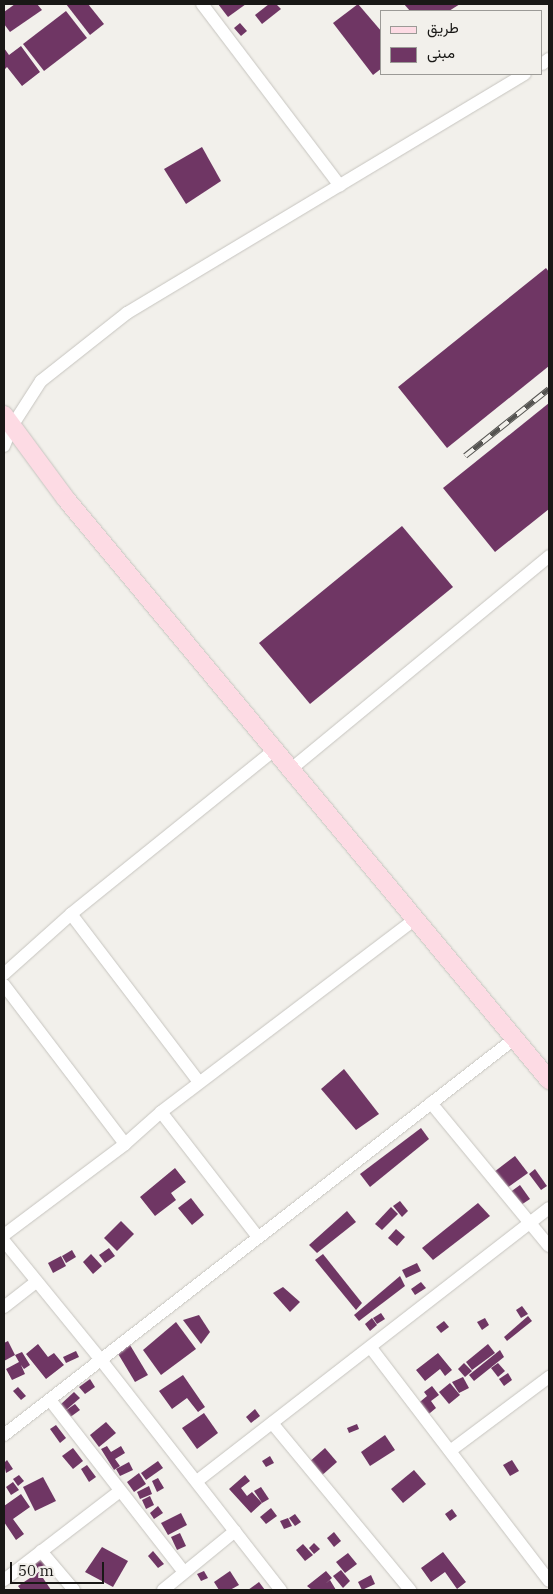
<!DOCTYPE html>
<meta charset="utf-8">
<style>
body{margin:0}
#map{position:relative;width:553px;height:1594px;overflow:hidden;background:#f2f0eb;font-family:"IBM Plex Serif",Vazirmatn,serif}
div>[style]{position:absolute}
.building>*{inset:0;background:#6f3664}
.roads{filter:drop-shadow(0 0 1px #c6c4bf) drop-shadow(0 0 1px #c6c4bf)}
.street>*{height:12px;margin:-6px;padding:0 6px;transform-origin:6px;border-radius:6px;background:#fff}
.secondary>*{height:18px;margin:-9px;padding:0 9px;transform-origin:9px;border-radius:9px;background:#fddbe4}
.rail>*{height:5.5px;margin-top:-2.75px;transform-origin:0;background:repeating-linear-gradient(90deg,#f2f0eb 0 11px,#545350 0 22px);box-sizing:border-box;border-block:1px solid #545350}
span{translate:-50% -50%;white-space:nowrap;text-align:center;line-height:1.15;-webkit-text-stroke:5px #f2f0eb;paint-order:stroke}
.frame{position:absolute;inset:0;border:5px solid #191816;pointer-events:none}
.legend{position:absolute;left:380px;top:10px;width:162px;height:65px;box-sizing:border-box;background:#f2f0eb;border:1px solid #9b9a96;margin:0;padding:6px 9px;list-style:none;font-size:15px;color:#191816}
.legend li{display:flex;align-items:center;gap:10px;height:25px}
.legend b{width:25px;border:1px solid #9b9a96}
.scale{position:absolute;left:10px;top:1562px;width:94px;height:22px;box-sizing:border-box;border:2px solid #191816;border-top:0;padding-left:6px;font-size:15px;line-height:18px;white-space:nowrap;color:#191816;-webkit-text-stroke:4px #f2f0eb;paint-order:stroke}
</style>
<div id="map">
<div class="building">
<i style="clip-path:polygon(15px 4px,37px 4px,42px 10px,10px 32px,4px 24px,4px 12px)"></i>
<i style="clip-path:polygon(66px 4px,88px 4px,104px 24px,90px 35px)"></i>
<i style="clip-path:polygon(218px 4px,246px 4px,228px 17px)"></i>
<i style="clip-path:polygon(269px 4px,276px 4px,281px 9px,262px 24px,255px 15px)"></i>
<i style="clip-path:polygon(358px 4px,382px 32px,382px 68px,373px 75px,333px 23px)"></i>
<i style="clip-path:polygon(404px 4px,460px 4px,449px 11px,410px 11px)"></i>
<i style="clip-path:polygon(66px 11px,87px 38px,44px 71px,23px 44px)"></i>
<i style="clip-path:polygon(240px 23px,247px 31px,241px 36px,234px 28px)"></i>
<i style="clip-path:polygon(21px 46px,40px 72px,22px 86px,7px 67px,4px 70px,4px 48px,9px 55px)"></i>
<i style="clip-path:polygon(202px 147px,221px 181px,186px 204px,164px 169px)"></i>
<i style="clip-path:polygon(546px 268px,549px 272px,549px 366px,447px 448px,398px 387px)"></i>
<i style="clip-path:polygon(549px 403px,549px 509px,495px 552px,443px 488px)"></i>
<i style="clip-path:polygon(402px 526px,453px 587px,310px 704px,259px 643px)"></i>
<i style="clip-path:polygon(344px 1069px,379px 1114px,356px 1130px,321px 1089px)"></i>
<i style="clip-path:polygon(421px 1128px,429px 1139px,370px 1187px,360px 1174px)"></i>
<i style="clip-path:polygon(515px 1156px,528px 1173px,507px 1188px,494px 1172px)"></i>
<i style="clip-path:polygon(175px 1168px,186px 1182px,171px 1193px,176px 1200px,155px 1216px,140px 1197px)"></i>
<i style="clip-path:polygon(535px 1169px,547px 1186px,541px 1190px,529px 1174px)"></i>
<i style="clip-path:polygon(520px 1185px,530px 1199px,518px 1207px,509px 1193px)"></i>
<i style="clip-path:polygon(191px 1198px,204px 1215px,192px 1225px,178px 1208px)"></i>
<i style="clip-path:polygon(400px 1201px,408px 1211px,402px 1217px,393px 1206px)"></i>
<i style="clip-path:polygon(478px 1203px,490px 1216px,433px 1260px,422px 1248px)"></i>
<i style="clip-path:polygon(391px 1207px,398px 1214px,382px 1230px,375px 1224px)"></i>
<i style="clip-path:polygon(347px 1211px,356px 1222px,317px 1253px,309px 1245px)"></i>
<i style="clip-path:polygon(121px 1221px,134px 1234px,117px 1251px,104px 1238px)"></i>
<i style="clip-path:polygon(396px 1229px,405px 1237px,397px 1246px,388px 1238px)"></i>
<i style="clip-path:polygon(109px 1248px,115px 1256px,105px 1263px,99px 1255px)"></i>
<i style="clip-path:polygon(72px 1250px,76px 1257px,66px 1263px,62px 1256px)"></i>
<i style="clip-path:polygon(91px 1254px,102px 1266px,93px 1274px,83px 1262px)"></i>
<i style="clip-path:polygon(323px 1254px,362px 1303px,356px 1310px,315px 1260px)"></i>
<i style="clip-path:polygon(61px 1256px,66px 1266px,53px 1273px,48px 1263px)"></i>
<i style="clip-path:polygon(417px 1263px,421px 1271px,406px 1278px,402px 1270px)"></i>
<i style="clip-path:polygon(400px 1276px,405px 1286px,359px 1321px,354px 1315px)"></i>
<i style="clip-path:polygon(421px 1282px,426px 1288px,415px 1295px,411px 1289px)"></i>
<i style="clip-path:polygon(283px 1287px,300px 1302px,290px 1312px,273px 1293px)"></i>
<i style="clip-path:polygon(522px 1306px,528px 1314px,521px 1318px,516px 1310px)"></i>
<i style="clip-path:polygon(381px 1313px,385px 1319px,377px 1324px,373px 1318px)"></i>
<i style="clip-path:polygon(199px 1315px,210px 1332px,201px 1344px,183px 1320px)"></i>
<i style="clip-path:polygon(528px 1316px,532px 1321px,507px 1341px,504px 1337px)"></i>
<i style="clip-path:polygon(372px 1318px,377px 1325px,370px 1331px,365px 1324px)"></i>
<i style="clip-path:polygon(485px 1318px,489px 1325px,482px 1330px,477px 1322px)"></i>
<i style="clip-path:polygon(444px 1321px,449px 1327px,441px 1333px,436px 1327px)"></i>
<i style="clip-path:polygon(176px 1322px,196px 1349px,161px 1375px,143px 1350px)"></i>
<i style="clip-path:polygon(8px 1341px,15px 1355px,4px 1361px,4px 1343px)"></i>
<i style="clip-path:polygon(38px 1344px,48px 1357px,54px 1353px,64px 1365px,46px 1379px,26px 1354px)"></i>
<i style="clip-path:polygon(488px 1344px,495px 1353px,472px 1370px,466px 1362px)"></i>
<i style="clip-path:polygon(130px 1345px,148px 1375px,135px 1382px,117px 1352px)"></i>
<i style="clip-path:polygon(500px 1350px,504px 1357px,474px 1381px,469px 1375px)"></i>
<i style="clip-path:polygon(76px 1351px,79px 1357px,66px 1363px,63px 1357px)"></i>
<i style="clip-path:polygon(22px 1352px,30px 1365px,24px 1369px,21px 1365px,25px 1374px,12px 1380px,6px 1369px,19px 1362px,15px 1355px)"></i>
<i style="clip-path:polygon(438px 1353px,452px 1370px,445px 1376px,440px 1369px,425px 1381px,416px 1370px)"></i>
<i style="clip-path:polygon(464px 1363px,472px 1371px,465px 1377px,458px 1369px)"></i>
<i style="clip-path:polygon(498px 1363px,505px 1371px,498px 1377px,491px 1368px)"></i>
<i style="clip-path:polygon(508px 1373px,512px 1380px,504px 1386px,499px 1379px)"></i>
<i style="clip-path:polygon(183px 1375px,205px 1407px,198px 1412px,187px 1398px,172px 1409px,159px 1391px)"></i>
<i style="clip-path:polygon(463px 1377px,469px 1388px,459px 1393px,452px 1382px)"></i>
<i style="clip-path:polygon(90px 1379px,95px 1387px,85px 1394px,79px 1387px)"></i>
<i style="clip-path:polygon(450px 1383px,460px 1395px,449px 1404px,439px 1392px)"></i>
<i style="clip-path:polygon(432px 1386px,439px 1395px,431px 1401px,436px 1408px,424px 1418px,415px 1406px,427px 1396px,424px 1392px)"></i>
<i style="clip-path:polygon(18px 1387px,26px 1396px,21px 1400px,13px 1391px)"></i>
<i style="clip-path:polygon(74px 1392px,80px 1398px,65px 1411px,60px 1405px)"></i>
<i style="clip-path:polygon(75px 1404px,80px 1410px,69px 1418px,65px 1411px)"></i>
<i style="clip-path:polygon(255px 1409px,260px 1416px,251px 1423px,246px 1417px)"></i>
<i style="clip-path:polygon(204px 1413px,218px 1433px,197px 1449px,182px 1428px)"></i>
<i style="clip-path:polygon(106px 1422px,116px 1433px,99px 1447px,90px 1435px)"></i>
<i style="clip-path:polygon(357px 1424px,359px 1429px,349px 1433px,347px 1428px)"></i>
<i style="clip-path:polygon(56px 1425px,66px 1438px,60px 1443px,50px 1429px)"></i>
<i style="clip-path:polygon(385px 1435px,395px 1450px,370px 1466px,361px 1452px)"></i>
<i style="clip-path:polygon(107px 1446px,111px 1452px,121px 1446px,125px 1453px,115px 1459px,120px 1466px,114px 1470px,101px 1449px)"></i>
<i style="clip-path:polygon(73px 1448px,83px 1461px,73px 1469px,62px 1456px)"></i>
<i style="clip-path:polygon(325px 1448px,337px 1462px,320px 1477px,308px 1463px)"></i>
<i style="clip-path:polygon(270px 1456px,274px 1463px,266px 1467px,262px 1461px)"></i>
<i style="clip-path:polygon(7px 1460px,13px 1469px,6px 1473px,4px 1463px)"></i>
<i style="clip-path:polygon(512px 1460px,519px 1471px,510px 1476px,503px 1465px)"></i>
<i style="clip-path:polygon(158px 1461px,163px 1468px,146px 1480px,141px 1473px)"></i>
<i style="clip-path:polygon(129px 1462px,133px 1470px,120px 1476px,116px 1469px)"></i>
<i style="clip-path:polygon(87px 1465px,96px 1477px,89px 1482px,81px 1469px)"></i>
<i style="clip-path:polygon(414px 1470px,426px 1484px,403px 1503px,391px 1489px)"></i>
<i style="clip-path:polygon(139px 1473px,146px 1484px,134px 1492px,127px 1482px)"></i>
<i style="clip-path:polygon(19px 1475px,24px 1481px,18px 1486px,13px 1479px)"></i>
<i style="clip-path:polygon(245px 1475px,250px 1481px,241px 1488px,247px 1496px,252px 1492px,262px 1503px,251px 1513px,229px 1489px)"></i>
<i style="clip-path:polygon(43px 1477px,56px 1501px,35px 1511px,23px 1487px)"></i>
<i style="clip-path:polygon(158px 1478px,164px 1488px,157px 1492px,152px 1481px)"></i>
<i style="clip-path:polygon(13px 1482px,19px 1490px,11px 1495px,6px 1487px)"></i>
<i style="clip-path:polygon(149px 1486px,152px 1494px,140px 1499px,137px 1492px)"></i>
<i style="clip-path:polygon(261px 1487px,269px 1499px,262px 1503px,254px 1491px)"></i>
<i style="clip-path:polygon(21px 1494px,30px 1507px,13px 1519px,24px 1534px,16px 1540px,4px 1522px,4px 1506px)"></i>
<i style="clip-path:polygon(150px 1496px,154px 1505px,146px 1509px,142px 1500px)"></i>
<i style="clip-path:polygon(158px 1506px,163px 1513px,154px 1519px,150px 1513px)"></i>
<i style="clip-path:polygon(271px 1508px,277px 1516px,266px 1524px,260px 1517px)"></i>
<i style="clip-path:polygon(452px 1509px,457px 1516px,450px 1521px,445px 1514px)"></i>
<i style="clip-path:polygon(181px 1513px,187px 1525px,168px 1535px,161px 1523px)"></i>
<i style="clip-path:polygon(295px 1514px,301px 1522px,295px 1526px,289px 1518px)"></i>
<i style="clip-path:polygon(288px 1518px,292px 1526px,284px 1529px,280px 1521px)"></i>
<i style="clip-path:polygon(334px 1532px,341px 1541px,334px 1547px,327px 1538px)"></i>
<i style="clip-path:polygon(180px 1533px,186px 1546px,177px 1550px,171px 1537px)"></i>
<i style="clip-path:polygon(314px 1543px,320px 1549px,314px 1554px,309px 1548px)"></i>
<i style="clip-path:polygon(303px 1544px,313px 1555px,305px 1561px,296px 1550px)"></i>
<i style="clip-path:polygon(102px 1547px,128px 1561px,113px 1587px,85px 1572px)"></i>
<i style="clip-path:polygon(153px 1551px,164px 1564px,158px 1568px,148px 1556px)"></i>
<i style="clip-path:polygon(443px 1552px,466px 1582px,457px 1589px,445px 1572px,431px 1582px,421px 1568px)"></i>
<i style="clip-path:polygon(348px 1553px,357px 1564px,345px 1573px,336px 1562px)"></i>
<i style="clip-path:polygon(40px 1556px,47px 1568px,40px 1572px,33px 1560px)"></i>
<i style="clip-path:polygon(341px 1570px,350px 1581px,343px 1588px,333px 1576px)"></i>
<i style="clip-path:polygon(204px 1571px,208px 1578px,201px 1581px,197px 1574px)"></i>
<i style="clip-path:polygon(230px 1571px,239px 1585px,230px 1590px,219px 1590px,214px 1582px)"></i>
<i style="clip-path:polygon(326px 1571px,332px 1578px,325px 1584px,330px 1580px,336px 1590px,312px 1590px,307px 1586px)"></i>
<i style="clip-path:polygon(39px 1572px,51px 1590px,21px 1590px,18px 1586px)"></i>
<i style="clip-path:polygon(371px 1575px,375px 1584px,362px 1590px,358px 1582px)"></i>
<i style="clip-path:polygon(259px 1582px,265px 1590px,248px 1590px)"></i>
</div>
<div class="roads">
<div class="street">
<i style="left:202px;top:4px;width:228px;rotate:52.8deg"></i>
<i style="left:542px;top:64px;width:9px;rotate:-36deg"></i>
<i style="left:4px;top:446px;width:22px;rotate:-68deg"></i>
<i style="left:12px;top:426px;width:54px;rotate:-57.2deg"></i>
<i style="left:41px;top:381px;width:110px;rotate:-38.3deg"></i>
<i style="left:127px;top:313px;width:464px;rotate:-31deg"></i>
<i style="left:291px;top:769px;width:335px;rotate:-39.5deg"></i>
<i style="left:71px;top:914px;width:211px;rotate:52.7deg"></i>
<i style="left:4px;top:974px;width:90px;rotate:-41.8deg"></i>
<i style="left:71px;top:914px;width:261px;rotate:-38.9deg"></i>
<i style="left:4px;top:985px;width:200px;rotate:52.7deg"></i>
<i style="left:431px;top:1103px;width:185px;rotate:50.5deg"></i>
<i style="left:161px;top:1112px;width:158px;rotate:52.2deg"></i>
<i style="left:4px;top:1235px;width:151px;rotate:-36.9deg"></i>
<i style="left:125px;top:1144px;width:48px;rotate:-41.6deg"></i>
<i style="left:161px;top:1112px;width:319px;rotate:-37.2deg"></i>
<i style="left:4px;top:1241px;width:154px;rotate:50.8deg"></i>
<i style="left:101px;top:1360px;width:292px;rotate:52deg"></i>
<i style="left:4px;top:1307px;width:41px;rotate:-38deg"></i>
<i style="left:371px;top:1348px;width:293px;rotate:52.6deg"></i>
<i style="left:50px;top:1400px;width:218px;rotate:52.1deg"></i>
<i style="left:272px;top:1423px;width:217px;rotate:50.4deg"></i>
<i style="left:4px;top:1435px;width:646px;rotate:-37.83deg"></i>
<i style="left:450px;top:1451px;width:124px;rotate:-36.8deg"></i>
<i style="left:197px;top:1481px;width:445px;rotate:-37.8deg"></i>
<i style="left:41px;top:1551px;width:51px;rotate:49.8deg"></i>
<i style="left:4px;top:1580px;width:146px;rotate:-37.5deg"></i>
<i style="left:163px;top:1590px;width:93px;rotate:-39.3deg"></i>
</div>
<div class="secondary">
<i style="left:4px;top:415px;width:104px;rotate:53.6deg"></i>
<i style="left:66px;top:499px;width:756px;rotate:50.26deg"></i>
</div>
</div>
<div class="rail">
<i style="left:465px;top:456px;width:107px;rotate:-38.6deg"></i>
</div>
<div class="frame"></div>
<ul class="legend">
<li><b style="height:6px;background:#fddbe4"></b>طريق</li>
<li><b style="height:14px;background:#6f3664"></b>مبنى</li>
</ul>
<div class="scale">50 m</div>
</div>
